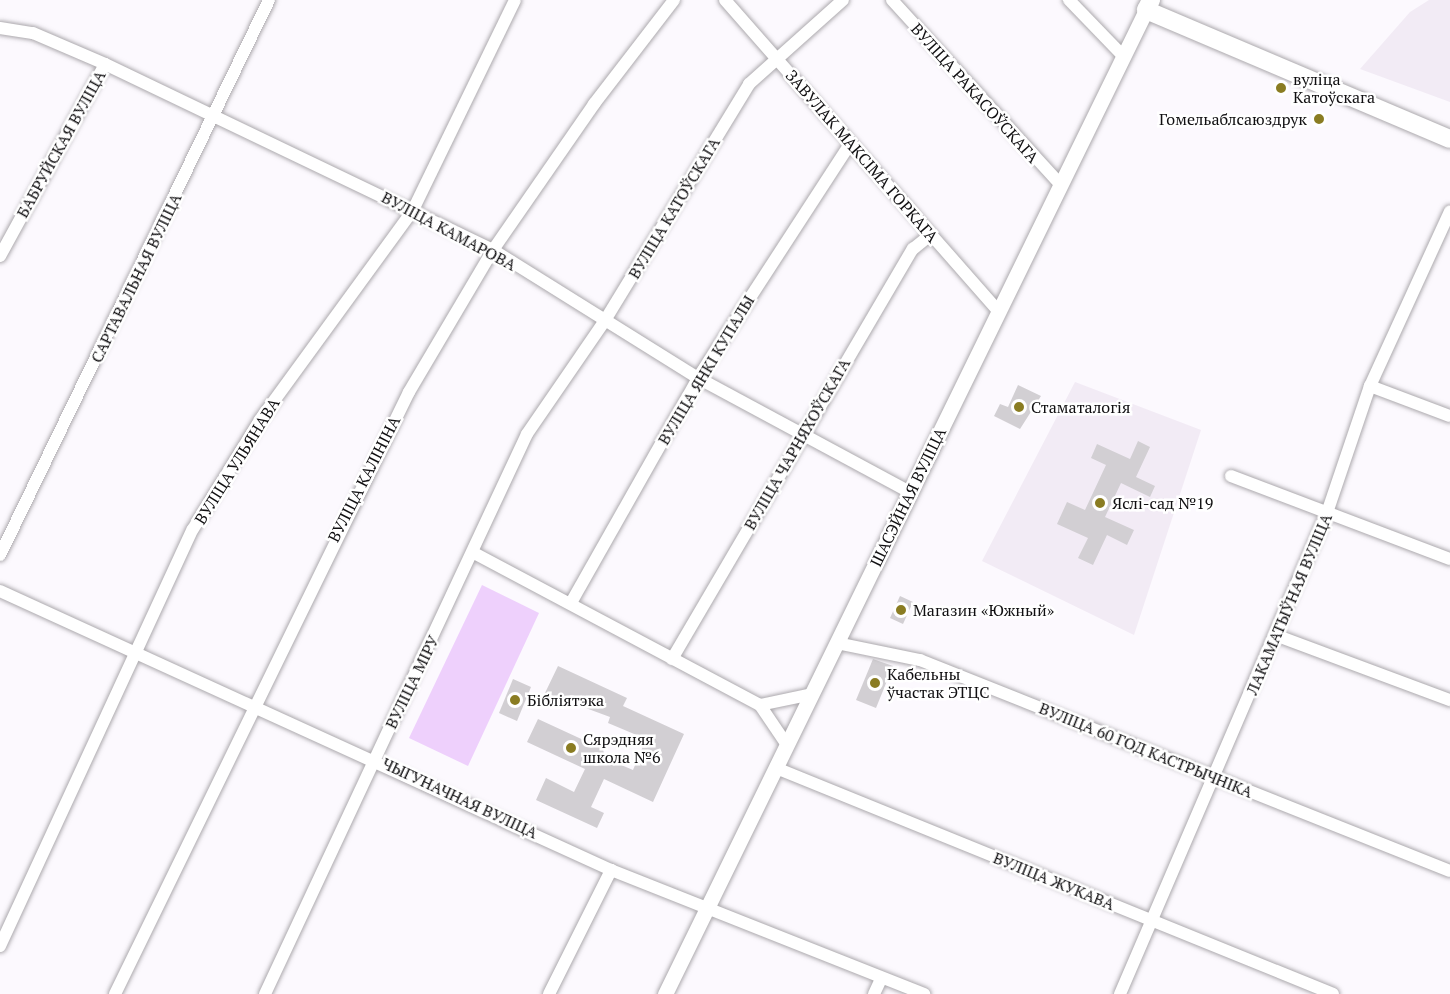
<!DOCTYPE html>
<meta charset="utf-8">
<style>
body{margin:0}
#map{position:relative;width:1450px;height:994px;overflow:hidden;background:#fcf9fe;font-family:"PT Serif",serif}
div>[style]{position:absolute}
.built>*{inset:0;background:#f2ebf5}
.green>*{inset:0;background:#eed0fc}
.building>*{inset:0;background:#d2cfd3}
.roads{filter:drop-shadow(0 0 2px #aca9ad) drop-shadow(0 0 2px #aca9ad)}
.minor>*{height:12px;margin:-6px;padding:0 6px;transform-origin:6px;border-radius:6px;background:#fff}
.tertiary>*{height:15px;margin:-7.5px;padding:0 7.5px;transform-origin:7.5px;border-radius:7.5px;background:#fff}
.secondary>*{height:18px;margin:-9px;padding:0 9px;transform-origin:9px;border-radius:9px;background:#fff}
.dots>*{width:16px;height:16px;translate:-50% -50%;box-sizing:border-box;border:3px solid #fff;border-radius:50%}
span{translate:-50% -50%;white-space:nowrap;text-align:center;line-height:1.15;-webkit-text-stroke:5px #fff;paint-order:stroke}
.poi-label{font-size:16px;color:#100f11}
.left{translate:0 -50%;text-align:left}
.right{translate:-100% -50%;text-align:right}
.street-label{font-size:16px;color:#100f11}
</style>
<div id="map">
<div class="built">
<i style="clip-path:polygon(1429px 0,1450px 0,1450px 102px,1360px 69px,1410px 12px)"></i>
<i style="clip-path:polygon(1075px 382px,1201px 430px,1134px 635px,982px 561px)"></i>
</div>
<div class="green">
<i style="clip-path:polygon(482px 585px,539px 613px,468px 766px,409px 738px)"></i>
</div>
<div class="building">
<i style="clip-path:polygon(1018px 385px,1041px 396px,1020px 429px,994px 416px,1000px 404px,1008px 407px)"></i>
<i style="clip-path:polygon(1138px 441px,1150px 447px,1136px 477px,1155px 486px,1150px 497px,1121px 483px,1105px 517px,1134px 530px,1127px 545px,1107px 535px,1093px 565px,1078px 558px,1088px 538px,1057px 524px,1067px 502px,1085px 510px,1106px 465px,1091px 458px,1097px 444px,1130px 459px)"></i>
<i style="clip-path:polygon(900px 596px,913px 602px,903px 624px,890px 618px)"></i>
<i style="clip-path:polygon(873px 659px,893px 666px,876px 708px,856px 700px)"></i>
<i style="clip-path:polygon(558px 666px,627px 698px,623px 706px,684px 734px,653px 802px,604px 779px,591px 807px,604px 813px,597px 828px,536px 800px,546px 778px,574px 792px,585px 769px,527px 742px,538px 719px,603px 749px,605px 758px,633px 770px,646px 739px,608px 723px,610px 717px,545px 693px)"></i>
<i style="clip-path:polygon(513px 679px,531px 687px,517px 721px,499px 713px)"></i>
</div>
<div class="roads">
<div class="minor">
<i style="left:725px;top:0;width:414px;rotate:48.7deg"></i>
<i style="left:892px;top:0;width:249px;rotate:47.6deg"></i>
<i style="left:1069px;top:0;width:78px;rotate:46deg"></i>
<i style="left:0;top:28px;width:33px;rotate:9deg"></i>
<i style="left:33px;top:33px;width:78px;rotate:23.3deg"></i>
<i style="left:105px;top:64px;width:430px;rotate:25.6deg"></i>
<i style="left:493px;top:250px;width:242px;rotate:32deg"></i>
<i style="left:698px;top:378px;width:241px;rotate:28.3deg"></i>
<i style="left:0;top:256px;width:219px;rotate:-61.3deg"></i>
<i style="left:1370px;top:386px;width:85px;rotate:20.6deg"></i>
<i style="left:1231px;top:476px;width:234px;rotate:20.8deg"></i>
<i style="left:474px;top:553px;width:324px;rotate:28deg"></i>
<i style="left:760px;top:705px;width:53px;rotate:-11.9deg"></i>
<i style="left:0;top:555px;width:617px;rotate:-64.14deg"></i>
<i style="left:0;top:591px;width:672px;rotate:24.54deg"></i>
<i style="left:611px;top:870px;width:337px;rotate:21.6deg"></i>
<i style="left:572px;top:601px;width:256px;rotate:-60.5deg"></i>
<i style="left:698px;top:378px;width:279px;rotate:-57deg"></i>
<i style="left:1275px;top:635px;width:187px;rotate:20.4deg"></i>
<i style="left:837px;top:643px;width:85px;rotate:11.6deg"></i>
<i style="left:920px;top:660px;width:570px;rotate:21.71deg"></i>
<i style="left:672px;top:659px;width:476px;rotate:-59.6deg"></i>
<i style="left:913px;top:249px;width:22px;rotate:-39deg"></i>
<i style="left:760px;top:705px;width:48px;rotate:56deg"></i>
<i style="left:776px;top:768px;width:601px;rotate:22.08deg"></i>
<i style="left:0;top:946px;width:459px;rotate:-65.2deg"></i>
<i style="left:193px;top:529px;width:128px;rotate:-58.4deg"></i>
<i style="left:260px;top:420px;width:260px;rotate:-53.9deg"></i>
<i style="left:413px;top:210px;width:233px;rotate:-64.1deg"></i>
<i style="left:115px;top:994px;width:670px;rotate:-63.97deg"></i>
<i style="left:409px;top:392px;width:165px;rotate:-59.4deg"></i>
<i style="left:493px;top:250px;width:178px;rotate:-55.3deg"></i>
<i style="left:594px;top:104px;width:131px;rotate:-52.4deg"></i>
<i style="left:265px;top:994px;width:618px;rotate:-64.93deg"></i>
<i style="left:527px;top:434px;width:136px;rotate:-55.5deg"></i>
<i style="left:604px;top:322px;width:279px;rotate:-58.6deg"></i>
<i style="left:749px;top:84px;width:126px;rotate:-41.8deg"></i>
<i style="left:549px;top:994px;width:139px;rotate:-63.4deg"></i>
<i style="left:874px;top:994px;width:17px;rotate:-65deg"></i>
<i style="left:1120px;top:994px;width:527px;rotate:-66.74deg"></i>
<i style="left:1328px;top:510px;width:131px;rotate:-71.3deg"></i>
<i style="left:1370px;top:386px;width:192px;rotate:-65.4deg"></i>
</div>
<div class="tertiary">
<i style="left:665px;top:994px;width:1095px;rotate:-63.95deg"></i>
</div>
<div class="secondary">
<i style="left:1151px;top:0;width:11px;rotate:117deg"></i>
<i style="left:1146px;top:10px;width:330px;rotate:23deg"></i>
</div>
</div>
<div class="dots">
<i style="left:1281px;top:88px;background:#8a7c22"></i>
<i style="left:1319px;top:119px;background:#8a7c22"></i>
<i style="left:1019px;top:407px;background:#8a7c22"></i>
<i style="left:1100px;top:503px;background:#8a7c22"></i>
<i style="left:901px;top:610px;background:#8a7c22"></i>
<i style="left:875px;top:683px;background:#8a7c22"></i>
<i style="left:515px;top:700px;background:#8a7c22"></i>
<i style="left:571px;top:748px;background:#8a7c22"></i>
</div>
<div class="poi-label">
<span class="left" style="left:1293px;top:88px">вуліца<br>Катоўскага</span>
<span class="right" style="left:1307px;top:119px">Гомельаблсаюздрук</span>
<span class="left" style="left:1031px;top:407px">Стаматалогія</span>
<span class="left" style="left:1112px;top:503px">Яслі-сад №19</span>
<span class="left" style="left:913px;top:610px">Магазин «Южный»</span>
<span class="left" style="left:887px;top:683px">Кабельны<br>ўчастак ЭТЦС</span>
<span class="left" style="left:527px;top:700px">Бібліятэка</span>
<span class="left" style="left:583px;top:748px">Сярэдняя<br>школа №6</span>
</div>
<div class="street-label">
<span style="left:975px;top:93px;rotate:48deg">ВУЛІЦА РАКАСОЎСКАГА</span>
<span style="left:61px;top:144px;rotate:-61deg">БАБРУЙСКАЯ ВУЛІЦА</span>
<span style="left:862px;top:156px;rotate:49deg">ЗАВУЛАК МАКСІМА ГОРКАГА</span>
<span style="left:674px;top:208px;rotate:-59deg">ВУЛІЦА КАТОЎСКАГА</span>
<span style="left:449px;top:231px;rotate:28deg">ВУЛІЦА КАМАРОВА</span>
<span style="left:136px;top:278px;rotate:-64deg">САРТАВАЛЬНАЯ ВУЛІЦА</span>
<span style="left:706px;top:370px;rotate:-59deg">ВУЛІЦА ЯНКІ КУПАЛЫ</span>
<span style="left:797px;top:444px;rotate:-60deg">ВУЛІЦА ЧАРНЯХОЎСКАГА</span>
<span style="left:237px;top:461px;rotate:-58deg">ВУЛІЦА УЛЬЯНАВА</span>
<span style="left:364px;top:479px;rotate:-63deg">ВУЛІЦА КАЛІНІНА</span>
<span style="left:908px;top:497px;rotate:-64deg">ШАСЭЙНАЯ ВУЛІЦА</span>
<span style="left:1289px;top:604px;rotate:-67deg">ЛАКАМАТЫЎНАЯ ВУЛІЦА</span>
<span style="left:412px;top:682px;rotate:-64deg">ВУЛІЦА МІРУ</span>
<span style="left:1146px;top:750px;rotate:22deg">ВУЛІЦА 60 ГОД КАСТРЫЧНІКА</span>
<span style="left:460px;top:798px;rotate:25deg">ЧЫГУНАЧНАЯ ВУЛІЦА</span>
<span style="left:1054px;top:881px;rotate:22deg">ВУЛІЦА ЖУКАВА</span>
</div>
</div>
